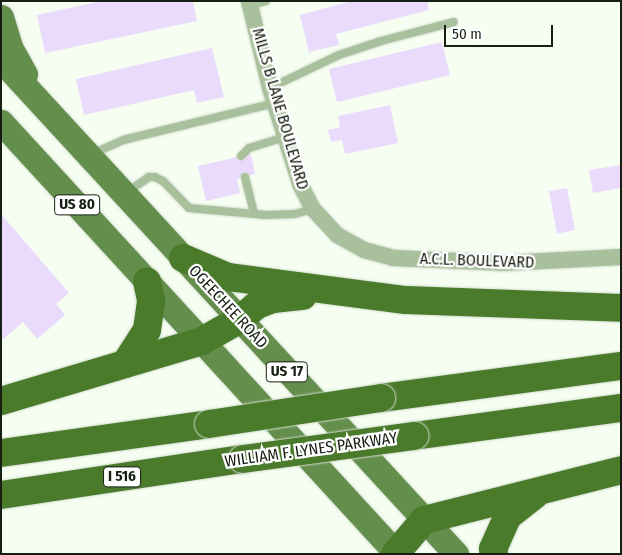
<!DOCTYPE html>
<style>
body{margin:0}
#map{position:relative;width:622px;height:555px;overflow:hidden;background:#f5fef1;font-family:"Fira Sans Condensed",sans-serif}
div>[style]{position:absolute}
.building>*{inset:0;background:#eadafc}
.roads{filter:drop-shadow(0 0 1px #d1dacd) drop-shadow(0 0 1px #d1dacd)}
.lane>*{height:8px;margin:-4px;padding:0 4px;transform-origin:4px;border-radius:4px;background:#a9c09c}
.street>*{height:16px;margin:-8px;padding:0 8px;transform-origin:8px;border-radius:8px;background:#a9c09c}
.primary>*{height:25px;margin:-12.5px;padding:0 12.5px;transform-origin:12.5px;border-radius:12.5px;background:#648e4b}
.highway>*{height:28px;margin:-14px;padding:0 14px;transform-origin:14px;border-radius:14px;background:#4a7b2a}
.bridges{filter:drop-shadow(0 0 1px #d1dacd) drop-shadow(0 0 1px #d1dacd)}
.highway-bridge>*{height:28px;margin:-14px;padding:0 14px;transform-origin:14px;border-radius:14px;background:#4a7b2a}
span{translate:-50% -50%;white-space:nowrap;text-align:center;line-height:1.15;-webkit-text-stroke:4.5px #fff;paint-order:stroke}
.shield-label span{padding:1px 4px;background:#fff;border:1px solid;border-radius:4px;-webkit-text-stroke-width:0}
.shield-label{font-size:15px;color:#171e13;font-weight:700}
.street-label{font-size:16px;color:#171e13}
.frame{position:absolute;inset:0;border:2px solid #171e13;pointer-events:none}
.scale{position:absolute;left:444px;top:25px;width:109px;height:22px;box-sizing:border-box;border:2px solid #171e13;border-top:0;padding-left:6px;font-size:15px;line-height:18px;white-space:nowrap;color:#171e13;-webkit-text-stroke:4px #fff;paint-order:stroke}
</style>
<div id="map">
<div class="building">
<i style="clip-path:polygon(102px 1px,193px 1px,197px 21px,45px 53px,37px 15px)"></i>
<i style="clip-path:polygon(352px 1px,427px 1px,429px 10px,336px 34px,339px 45px,309px 52px,300px 15px)"></i>
<i style="clip-path:polygon(442px 42px,450px 75px,337px 102px,329px 69px)"></i>
<i style="clip-path:polygon(212px 48px,224px 97px,197px 103px,194px 90px,84px 115px,76px 79px)"></i>
<i style="clip-path:polygon(390px 105px,398px 143px,345px 154px,342px 140px,331px 142px,328px 130px,340px 127px,338px 116px)"></i>
<i style="clip-path:polygon(251px 154px,255px 174px,237px 179px,240px 193px,206px 201px,198px 166px)"></i>
<i style="clip-path:polygon(621px 165px,621px 188px,593px 193px,589px 170px)"></i>
<i style="clip-path:polygon(567px 188px,575px 230px,557px 234px,549px 191px)"></i>
<i style="clip-path:polygon(1px 214px,69px 293px,56px 304px,65px 315px,37px 339px,23px 322px,1px 341px)"></i>
</div>
<div class="roads">
<div class="lane">
<i style="left:250px;top:5px;width:16px;rotate:-14deg"></i>
<i style="left:270px;top:88px;width:76px;rotate:-25.6deg"></i>
<i style="left:339px;top:55px;width:44px;rotate:-18.4deg"></i>
<i style="left:381px;top:41px;width:75px;rotate:-14.6deg"></i>
<i style="left:92px;top:154px;width:34px;rotate:-24deg"></i>
<i style="left:123px;top:140px;width:156px;rotate:-13.7deg"></i>
<i style="left:241px;top:156px;width:11px;rotate:-45deg"></i>
<i style="left:249px;top:148px;width:38px;rotate:-17deg"></i>
<i style="left:245px;top:177px;width:38px;rotate:76deg"></i>
<i style="left:127px;top:192px;width:27px;rotate:-34deg"></i>
<i style="left:149px;top:177px;width:6px"></i>
<i style="left:155px;top:177px;width:9px;rotate:27deg"></i>
<i style="left:163px;top:181px;width:37px;rotate:46deg"></i>
<i style="left:189px;top:208px;width:77px;rotate:5.2deg"></i>
<i style="left:266px;top:215px;width:29px;rotate:-2deg"></i>
<i style="left:295px;top:214px;width:19px;rotate:-16deg"></i>
</div>
<div class="street">
<i style="left:249px;top:1px;width:89px;rotate:76.4deg"></i>
<i style="left:270px;top:88px;width:101px;rotate:72.6deg"></i>
<i style="left:300px;top:184px;width:28px;rotate:63deg"></i>
<i style="left:313px;top:209px;width:35px;rotate:47deg"></i>
<i style="left:337px;top:235px;width:31px;rotate:29deg"></i>
<i style="left:364px;top:250px;width:30px;rotate:15deg"></i>
<i style="left:393px;top:258px;width:112px;rotate:2.6deg"></i>
<i style="left:505px;top:263px;width:116px;rotate:-3deg"></i>
</div>
<div class="primary">
<i style="left:1px;top:17px;width:31px;rotate:73deg"></i>
<i style="left:10px;top:47px;width:31px;rotate:61deg"></i>
<i style="left:1px;top:60px;width:672px;rotate:47.35deg"></i>
<i style="left:1px;top:122px;width:586px;rotate:47.49deg"></i>
</div>
<div class="highway">
<i style="left:183px;top:258px;width:49px;rotate:22.9deg"></i>
<i style="left:228px;top:277px;width:179px;rotate:7.4deg"></i>
<i style="left:406px;top:300px;width:215px;rotate:2.1deg"></i>
<i style="left:125px;top:364px;width:40px;rotate:-57.1deg"></i>
<i style="left:147px;top:330px;width:30px;rotate:-82deg"></i>
<i style="left:151px;top:300px;width:19px;rotate:-102deg"></i>
<i style="left:381px;top:398px;width:242px;rotate:-7.6deg"></i>
<i style="left:1px;top:401px;width:210px;rotate:-16.6deg"></i>
<i style="left:202px;top:341px;width:43px;rotate:-29.6deg"></i>
<i style="left:239px;top:320px;width:23px;rotate:-40deg"></i>
<i style="left:257px;top:305px;width:17px;rotate:-21deg"></i>
<i style="left:273px;top:299px;width:30px;rotate:-6deg"></i>
<i style="left:414px;top:436px;width:209px;rotate:-7.7deg"></i>
<i style="left:1px;top:453px;width:210px;rotate:-7.9deg"></i>
<i style="left:1px;top:495px;width:245px;rotate:-8.5deg"></i>
<i style="left:395px;top:554px;width:45px;rotate:-49.5deg"></i>
<i style="left:424px;top:520px;width:203px;rotate:-14.2deg"></i>
<i style="left:494px;top:554px;width:5px;rotate:-101deg"></i>
<i style="left:493px;top:549px;width:36px;rotate:-66deg"></i>
<i style="left:508px;top:516px;width:34px;rotate:-38deg"></i>
</div>
</div>
<div class="bridges">
<div class="highway-bridge">
<i style="left:209px;top:424px;width:174px;rotate:-8.6deg"></i>
<i style="left:243px;top:459px;width:173px;rotate:-7.7deg"></i>
</div>
</div>
<div class="shield-label">
<span style="left:77px;top:205px">US 80</span>
<span style="left:287px;top:372px">US 17</span>
<span style="left:122px;top:477px">I 516</span>
</div>
<div class="street-label">
<span style="left:280px;top:109px;rotate:74deg">MILLS B LANE BOULEVARD</span>
<span style="left:477px;top:261px;rotate:2deg">A.C.L. BOULEVARD</span>
<span style="left:228px;top:307px;rotate:47deg">OGEECHEE ROAD</span>
<span style="left:311px;top:450px;rotate:-8deg">WILLIAM F. LYNES PARKWAY</span>
</div>
<div class="frame"></div>
<div class="scale">50 m</div>
</div>
